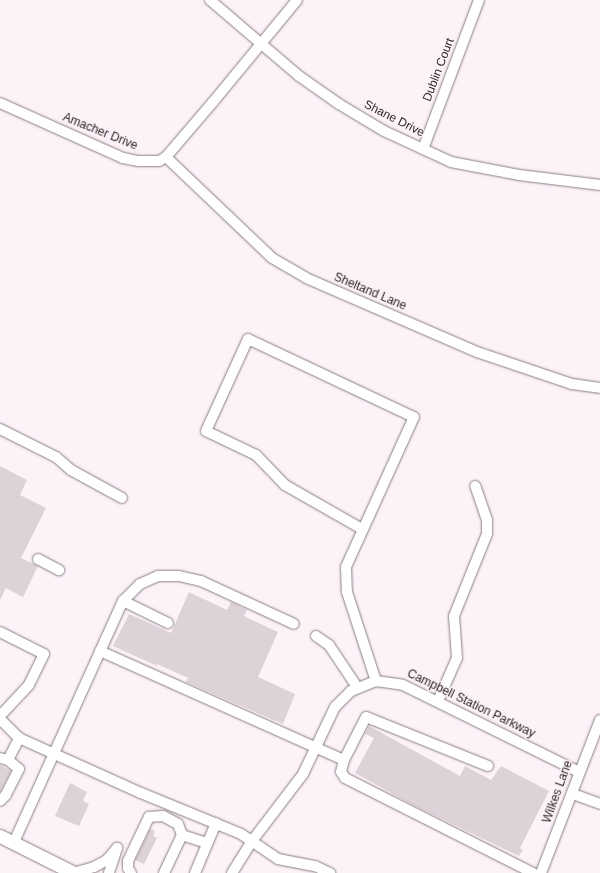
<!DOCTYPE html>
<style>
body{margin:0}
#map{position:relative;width:600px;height:873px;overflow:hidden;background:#fdf2f8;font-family:Arial,sans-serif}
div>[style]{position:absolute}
.building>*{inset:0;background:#ddd2d8}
.roads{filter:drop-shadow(0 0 1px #877e83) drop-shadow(0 0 1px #877e83)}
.minor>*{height:10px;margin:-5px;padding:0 5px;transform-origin:5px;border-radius:5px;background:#fff}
.major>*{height:13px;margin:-6.5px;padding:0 6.5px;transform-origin:6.5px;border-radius:6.5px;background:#fff}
span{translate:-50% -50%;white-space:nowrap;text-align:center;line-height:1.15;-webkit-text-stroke:3px #fdf2f8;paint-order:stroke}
.street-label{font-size:12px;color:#2c282a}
</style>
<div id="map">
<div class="building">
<i style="clip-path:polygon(0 466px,27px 480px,20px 495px,46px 508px,21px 558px,38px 566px,23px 597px,6px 588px,0 600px)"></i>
<i style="clip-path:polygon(189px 592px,227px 610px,231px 602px,247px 610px,244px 616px,278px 632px,258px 677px,295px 694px,283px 724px,186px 682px,188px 678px,157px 664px,157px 666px,113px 646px,129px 614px,171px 633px)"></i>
<i style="clip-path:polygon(369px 726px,460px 776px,465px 766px,491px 780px,501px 766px,549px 791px,520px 848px,523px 850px,519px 856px,415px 806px,355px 773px,374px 738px,365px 734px)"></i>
<i style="clip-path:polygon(0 765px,11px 771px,0 792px)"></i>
<i style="clip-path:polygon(70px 783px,87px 792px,83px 801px,89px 804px,79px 826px,55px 816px)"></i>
<i style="clip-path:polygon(150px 829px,155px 831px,153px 836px,157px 838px,144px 864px,135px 860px)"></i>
</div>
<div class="roads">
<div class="minor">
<i style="left:210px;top:0;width:117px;rotate:40.5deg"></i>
<i style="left:299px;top:76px;width:49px;rotate:35deg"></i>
<i style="left:339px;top:104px;width:52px;rotate:31deg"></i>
<i style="left:384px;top:131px;width:74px;rotate:24.8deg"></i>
<i style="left:451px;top:162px;width:69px;rotate:10.8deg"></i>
<i style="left:519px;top:175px;width:82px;rotate:7deg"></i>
<i style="left:0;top:103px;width:135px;rotate:24.1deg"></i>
<i style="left:123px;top:158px;width:16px;rotate:11deg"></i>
<i style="left:139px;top:161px;width:20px"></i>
<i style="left:159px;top:161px;width:8px;rotate:-30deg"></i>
<i style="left:166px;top:157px;width:72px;rotate:-49.5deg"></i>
<i style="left:213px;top:102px;width:132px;rotate:-50.5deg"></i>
<i style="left:423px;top:149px;width:159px;rotate:-69.4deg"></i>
<i style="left:166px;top:157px;width:146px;rotate:43.6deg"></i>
<i style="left:272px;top:258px;width:39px;rotate:30deg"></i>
<i style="left:306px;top:278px;width:186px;rotate:23.4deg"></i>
<i style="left:477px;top:352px;width:100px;rotate:18.6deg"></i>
<i style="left:572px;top:384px;width:28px;rotate:8deg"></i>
<i style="left:0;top:429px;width:63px;rotate:26.6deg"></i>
<i style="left:56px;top:457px;width:20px;rotate:41deg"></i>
<i style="left:71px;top:470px;width:58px;rotate:28.8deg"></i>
<i style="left:362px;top:529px;width:89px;rotate:-150.3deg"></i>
<i style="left:285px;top:485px;width:42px;rotate:-134deg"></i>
<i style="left:256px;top:455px;width:55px;rotate:-154.4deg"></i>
<i style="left:206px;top:431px;width:101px;rotate:-65.5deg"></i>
<i style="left:248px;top:339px;width:183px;rotate:25.2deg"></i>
<i style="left:414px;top:417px;width:165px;rotate:114.4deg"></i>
<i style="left:346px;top:567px;width:25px;rotate:88deg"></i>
<i style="left:347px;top:592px;width:94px;rotate:72deg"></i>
<i style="left:38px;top:559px;width:24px;rotate:28deg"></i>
<i style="left:123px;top:601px;width:50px;rotate:26.1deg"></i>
<i style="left:0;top:632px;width:49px;rotate:26.6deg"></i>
<i style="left:44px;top:654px;width:34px;rotate:116deg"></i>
<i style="left:29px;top:685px;width:42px;rotate:133.1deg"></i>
<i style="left:316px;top:636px;width:16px;rotate:35deg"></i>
<i style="left:329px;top:645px;width:50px;rotate:56.3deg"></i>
<i style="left:100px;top:651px;width:267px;rotate:24.1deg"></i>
<i style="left:438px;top:701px;width:47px;rotate:-66.2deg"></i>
<i style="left:457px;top:658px;width:42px;rotate:-94.1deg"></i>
<i style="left:454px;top:616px;width:88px;rotate:-68.1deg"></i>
<i style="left:487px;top:534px;width:14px;rotate:-90deg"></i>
<i style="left:487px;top:520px;width:36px;rotate:-109deg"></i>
<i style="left:0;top:719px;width:27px;rotate:45deg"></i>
<i style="left:19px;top:738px;width:134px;rotate:24.3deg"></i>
<i style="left:141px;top:793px;width:108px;rotate:22.3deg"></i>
<i style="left:241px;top:834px;width:45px;rotate:34deg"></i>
<i style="left:278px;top:859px;width:38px;rotate:11deg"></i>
<i style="left:315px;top:866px;width:17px;rotate:25deg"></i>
<i style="left:0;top:758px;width:8px;rotate:14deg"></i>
<i style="left:8px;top:760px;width:14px;rotate:39deg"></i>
<i style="left:19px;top:769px;width:29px;rotate:117deg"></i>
<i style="left:6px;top:795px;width:8px;rotate:135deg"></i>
<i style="left:8px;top:760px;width:25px;rotate:-63deg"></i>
<i style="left:488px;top:766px;width:131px;rotate:-158.1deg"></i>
<i style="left:366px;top:717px;width:48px;rotate:117.1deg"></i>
<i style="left:344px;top:760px;width:12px;rotate:104deg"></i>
<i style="left:341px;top:772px;width:7px;rotate:56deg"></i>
<i style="left:345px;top:778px;width:211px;rotate:26.8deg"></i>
<i style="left:573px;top:794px;width:29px;rotate:20deg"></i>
<i style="left:14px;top:842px;width:265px;rotate:-65.7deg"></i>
<i style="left:123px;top:601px;width:24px;rotate:-45deg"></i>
<i style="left:140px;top:584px;width:20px;rotate:-24deg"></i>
<i style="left:158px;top:576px;width:21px"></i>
<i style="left:179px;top:576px;width:23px;rotate:13deg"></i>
<i style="left:201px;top:581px;width:102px;rotate:24.8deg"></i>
<i style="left:73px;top:873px;width:22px;rotate:-16deg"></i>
<i style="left:94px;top:867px;width:15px;rotate:-28deg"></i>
<i style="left:107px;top:860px;width:16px;rotate:-50deg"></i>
<i style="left:117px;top:848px;width:26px;rotate:108deg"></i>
<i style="left:131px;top:873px;width:6px;rotate:-121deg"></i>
<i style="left:128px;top:868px;width:7px;rotate:-90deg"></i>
<i style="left:128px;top:861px;width:49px;rotate:-64.5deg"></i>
<i style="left:149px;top:817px;width:14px;rotate:-4deg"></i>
<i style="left:163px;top:816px;width:17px;rotate:28deg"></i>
<i style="left:178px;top:824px;width:12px;rotate:70deg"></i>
<i style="left:164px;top:873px;width:42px;rotate:-64.7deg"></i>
<i style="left:182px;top:835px;width:26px;rotate:18deg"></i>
<i style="left:195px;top:873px;width:54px;rotate:-67.2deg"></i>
<i style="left:232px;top:873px;width:38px;rotate:-58deg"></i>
<i style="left:252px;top:841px;width:84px;rotate:-52.7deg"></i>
<i style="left:303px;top:774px;width:74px;rotate:-64.5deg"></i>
<i style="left:335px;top:707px;width:23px;rotate:-45deg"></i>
<i style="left:351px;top:691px;width:27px;rotate:-22deg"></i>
<i style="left:376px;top:681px;width:27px;rotate:8deg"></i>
<i style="left:403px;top:685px;width:196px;rotate:26.3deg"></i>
<i style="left:541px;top:873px;width:164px;rotate:-68.9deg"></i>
</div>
<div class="major">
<i style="left:0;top:836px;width:83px;rotate:26.6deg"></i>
</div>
</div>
<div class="street-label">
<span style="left:439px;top:70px;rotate:-69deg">Dublin Court</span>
<span style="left:394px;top:119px;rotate:27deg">Shane Drive</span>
<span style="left:100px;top:132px;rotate:22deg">Amacher Drive</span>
<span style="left:370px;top:292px;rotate:23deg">Sheltand Lane</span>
<span style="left:471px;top:704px;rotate:26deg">Campbell Station Parkway</span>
<span style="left:558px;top:792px;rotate:-70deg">Wilkes Lane</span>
</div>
</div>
